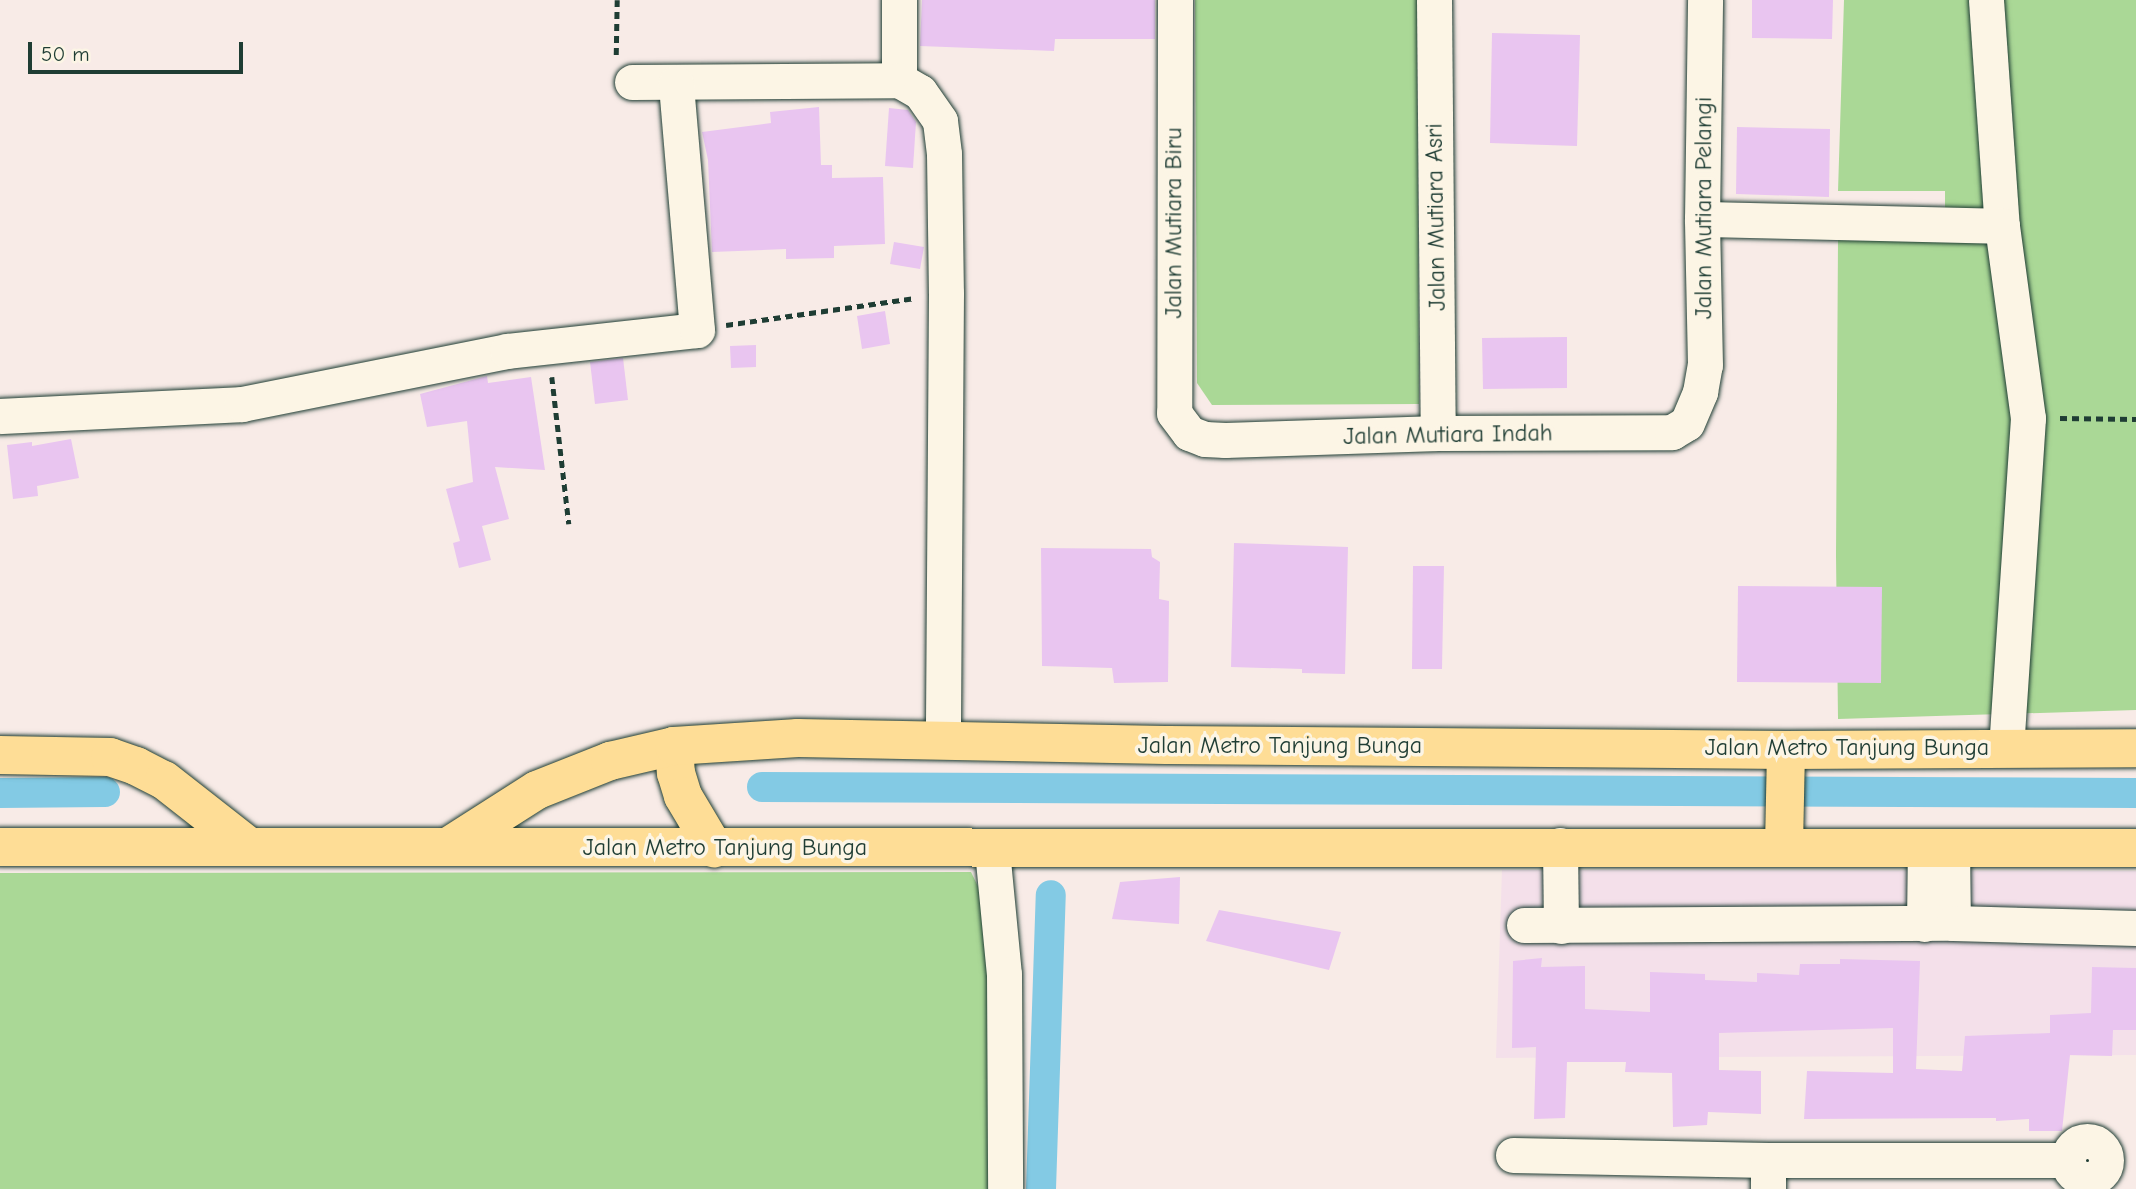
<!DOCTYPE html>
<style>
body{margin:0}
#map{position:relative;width:2136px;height:1189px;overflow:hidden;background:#f8ebe7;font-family:"Comic Neue",sans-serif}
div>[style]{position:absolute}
.built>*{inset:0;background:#f4e0ea}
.green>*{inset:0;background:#aad896}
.canal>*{height:30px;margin:-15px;padding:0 15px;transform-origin:15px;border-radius:15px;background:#83cae4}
.building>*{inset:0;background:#e9c5f0}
.path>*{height:4.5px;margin-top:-2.25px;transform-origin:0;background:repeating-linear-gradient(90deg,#1f3d34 0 7px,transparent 0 12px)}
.roads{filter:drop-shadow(0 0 2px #1f3d34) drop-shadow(0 0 2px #1f3d34)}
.minor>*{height:35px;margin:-17.5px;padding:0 17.5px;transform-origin:17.5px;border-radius:17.5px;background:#fcf5e5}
.minor>.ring{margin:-17.5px;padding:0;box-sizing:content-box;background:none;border:35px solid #fcf5e5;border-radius:50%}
.major>*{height:38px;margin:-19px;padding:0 19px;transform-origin:19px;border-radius:19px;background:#fedd96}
span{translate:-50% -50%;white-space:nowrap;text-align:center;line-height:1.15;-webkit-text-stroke:7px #fcf5e5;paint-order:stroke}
.street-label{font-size:24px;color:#1f3d34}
.scale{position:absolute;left:28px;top:42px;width:215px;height:32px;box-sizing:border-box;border:4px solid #1f3d34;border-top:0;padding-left:9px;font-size:21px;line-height:24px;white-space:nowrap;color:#1f3d34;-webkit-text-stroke:5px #fcf5e5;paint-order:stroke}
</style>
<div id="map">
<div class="built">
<i style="clip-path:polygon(1502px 870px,2136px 871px,2136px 1055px,1496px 1058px)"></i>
</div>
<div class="green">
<i style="clip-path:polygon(1195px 0,1417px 0,1419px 404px,1212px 405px,1197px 383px)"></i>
<i style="clip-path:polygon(1844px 0,2136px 0,2136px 710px,1838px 719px,1836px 556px,1838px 240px,1945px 241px,1945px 191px,1838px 191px)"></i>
<i style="clip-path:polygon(971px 872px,988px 907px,996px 1189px,0 1189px,0 873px)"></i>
</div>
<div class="canal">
<i style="left:762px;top:787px;width:1374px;rotate:0.25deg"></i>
<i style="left:0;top:793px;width:105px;rotate:-0.5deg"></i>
<i style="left:1041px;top:1189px;width:294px;rotate:-88.1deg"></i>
</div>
<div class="building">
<i style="clip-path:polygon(922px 0,1155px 0,1155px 39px,1055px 39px,1054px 51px,920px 46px)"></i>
<i style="clip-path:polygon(1752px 0,1833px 0,1832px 39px,1752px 38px)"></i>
<i style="clip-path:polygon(1492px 33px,1580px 35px,1577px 146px,1490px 143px)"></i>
<i style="clip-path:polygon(819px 107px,821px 165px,832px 165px,832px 178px,883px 177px,885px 244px,834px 246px,834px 258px,786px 259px,786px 249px,712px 252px,708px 160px,702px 132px,771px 123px,770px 112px)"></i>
<i style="clip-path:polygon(889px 108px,908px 110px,916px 122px,913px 168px,885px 166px)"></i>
<i style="clip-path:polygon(1737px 127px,1830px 129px,1829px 197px,1736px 194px)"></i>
<i style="clip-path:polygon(894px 242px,924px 247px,920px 269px,890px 264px)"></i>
<i style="clip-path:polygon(885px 311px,890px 344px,862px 349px,857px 316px)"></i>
<i style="clip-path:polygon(1567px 337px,1567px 388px,1483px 389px,1482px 338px)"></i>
<i style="clip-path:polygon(756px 345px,756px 367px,731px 368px,730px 346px)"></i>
<i style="clip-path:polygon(623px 358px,628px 400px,595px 404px,590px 362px)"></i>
<i style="clip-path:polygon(487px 376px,488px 383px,531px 377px,545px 470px,495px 467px,509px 519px,482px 526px,491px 560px,459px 568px,453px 543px,460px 541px,446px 489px,473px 482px,467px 421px,427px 427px,420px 394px)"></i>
<i style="clip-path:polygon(71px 439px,79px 478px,37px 486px,38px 496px,13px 499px,7px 445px,32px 442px,32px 446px)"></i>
<i style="clip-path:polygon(1234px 543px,1348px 547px,1345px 674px,1302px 673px,1302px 669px,1231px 667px)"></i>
<i style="clip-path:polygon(1041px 548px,1151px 549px,1152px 557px,1160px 562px,1159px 599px,1169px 601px,1168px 682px,1114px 683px,1112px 668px,1042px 666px)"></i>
<i style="clip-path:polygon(1413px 566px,1444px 566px,1442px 669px,1412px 669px)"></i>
<i style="clip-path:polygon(1738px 586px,1882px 587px,1881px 683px,1737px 682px)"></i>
<i style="clip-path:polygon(1180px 877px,1179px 924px,1112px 919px,1120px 882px)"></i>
<i style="clip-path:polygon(1219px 910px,1341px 932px,1329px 970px,1206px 941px)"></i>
<i style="clip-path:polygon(1542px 958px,1541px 967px,1585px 966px,1585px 1009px,1650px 1012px,1650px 972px,1705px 974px,1705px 980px,1757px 982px,1757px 973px,1799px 975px,1800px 964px,1840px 964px,1840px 959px,1920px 961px,1916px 1069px,1962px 1071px,1965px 1036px,2050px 1033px,2050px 1015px,2091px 1013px,2092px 967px,2136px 968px,2136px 1030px,2113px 1030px,2112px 1056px,2070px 1055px,2062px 1131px,2029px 1131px,2029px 1119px,1996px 1121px,1996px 1118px,1804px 1119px,1807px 1071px,1893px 1073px,1893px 1028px,1719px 1033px,1719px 1070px,1761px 1071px,1761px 1114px,1708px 1112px,1707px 1125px,1673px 1127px,1672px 1073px,1625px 1072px,1626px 1062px,1567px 1062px,1565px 1118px,1534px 1119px,1536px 1047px,1512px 1048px,1513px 961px)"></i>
</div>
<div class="path">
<i style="left:616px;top:55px;width:55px;rotate:-89deg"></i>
<i style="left:726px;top:325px;width:191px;rotate:-8.1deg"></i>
<i style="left:552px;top:377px;width:148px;rotate:83.4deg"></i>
<i style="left:2060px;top:418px;width:76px;rotate:0.8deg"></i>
</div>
<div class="roads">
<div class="minor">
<i style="left:1175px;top:0;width:413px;rotate:90.1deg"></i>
<i style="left:1174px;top:413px;width:25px;rotate:53deg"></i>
<i style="left:1189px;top:433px;width:17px;rotate:21deg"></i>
<i style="left:1205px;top:439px;width:20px;rotate:3deg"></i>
<i style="left:1225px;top:440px;width:213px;rotate:-1.9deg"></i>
<i style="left:1438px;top:433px;width:234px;rotate:-0.2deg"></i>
<i style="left:1672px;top:432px;width:17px;rotate:-31deg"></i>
<i style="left:1687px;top:423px;width:34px;rotate:-67deg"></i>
<i style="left:1700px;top:392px;width:27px;rotate:-80deg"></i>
<i style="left:1705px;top:365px;width:146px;rotate:-91.2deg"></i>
<i style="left:1702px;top:219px;width:219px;rotate:-89.2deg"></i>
<i style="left:1434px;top:0;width:433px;rotate:89.5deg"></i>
<i style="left:1986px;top:0;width:227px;rotate:86deg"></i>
<i style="left:899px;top:80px;width:80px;rotate:-90deg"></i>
<i style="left:632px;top:82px;width:267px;rotate:-0.4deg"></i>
<i style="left:899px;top:80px;width:24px;rotate:30deg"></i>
<i style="left:920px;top:92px;width:35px;rotate:55deg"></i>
<i style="left:940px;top:121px;width:33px;rotate:83deg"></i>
<i style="left:944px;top:154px;width:139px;rotate:89.2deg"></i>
<i style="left:946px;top:293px;width:448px;rotate:90.4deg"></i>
<i style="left:1702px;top:219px;width:300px;rotate:1.3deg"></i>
<i style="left:2002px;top:226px;width:194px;rotate:82.3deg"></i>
<i style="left:2028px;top:418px;width:330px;rotate:93.8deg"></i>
<i style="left:0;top:416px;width:242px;rotate:-2.8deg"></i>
<i style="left:242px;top:404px;width:270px;rotate:-11.3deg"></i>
<i style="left:507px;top:351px;width:191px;rotate:-6.3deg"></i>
<i style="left:697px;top:330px;width:248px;rotate:-94.9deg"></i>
<i style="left:1560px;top:845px;width:81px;rotate:89.3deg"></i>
<i style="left:1952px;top:846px;width:77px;rotate:89.3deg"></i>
<i style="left:992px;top:850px;width:125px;rotate:84.5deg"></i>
<i style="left:1004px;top:974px;width:215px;rotate:89.7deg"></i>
<i style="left:1924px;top:924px;width:78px;rotate:-89.3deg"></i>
<i style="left:1524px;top:925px;width:429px;rotate:-0.3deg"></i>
<i style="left:1953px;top:923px;width:183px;rotate:1.6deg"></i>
<i class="ring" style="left:2068px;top:1141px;width:3px;height:3px"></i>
<i style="left:1513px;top:1155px;width:255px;rotate:1.1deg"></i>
<i style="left:1768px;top:1160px;width:29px;rotate:90deg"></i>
<i style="left:1768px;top:1160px;width:300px"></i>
</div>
<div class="major">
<i style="left:674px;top:746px;width:27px;rotate:86deg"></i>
<i style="left:676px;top:773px;width:24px;rotate:73deg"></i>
<i style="left:683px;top:796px;width:61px;rotate:59.2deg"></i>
<i style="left:0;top:755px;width:110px;rotate:1deg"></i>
<i style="left:110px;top:757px;width:28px;rotate:19deg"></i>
<i style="left:136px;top:766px;width:31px;rotate:27deg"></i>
<i style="left:164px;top:780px;width:105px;rotate:38.1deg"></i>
<i style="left:449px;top:846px;width:104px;rotate:-32.5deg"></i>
<i style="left:537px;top:790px;width:79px;rotate:-21.7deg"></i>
<i style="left:610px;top:761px;width:66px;rotate:-13.2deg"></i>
<i style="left:674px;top:746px;width:124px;rotate:-3.7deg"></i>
<i style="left:798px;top:738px;width:370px;rotate:1.1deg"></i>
<i style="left:1168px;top:745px;width:618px;rotate:0.46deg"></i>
<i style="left:1786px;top:750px;width:350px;rotate:-0.3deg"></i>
<i style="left:1784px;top:846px;width:96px;rotate:-88.8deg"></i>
<i style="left:0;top:847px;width:2136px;rotate:0.03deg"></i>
</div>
</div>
<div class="street-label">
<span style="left:1704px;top:208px;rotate:-90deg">Jalan Mutiara Pelangi</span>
<span style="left:1436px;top:217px;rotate:-91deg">Jalan Mutiara Asri</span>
<span style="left:1174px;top:223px;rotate:-90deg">Jalan Mutiara Biru</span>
<span style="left:1448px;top:435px;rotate:-1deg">Jalan Mutiara Indah</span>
<span style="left:1280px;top:746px">Jalan Metro Tanjung Bunga</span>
<span style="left:1847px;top:748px">Jalan Metro Tanjung Bunga</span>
<span style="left:725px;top:848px">Jalan Metro Tanjung Bunga</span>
</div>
<div class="scale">50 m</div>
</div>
